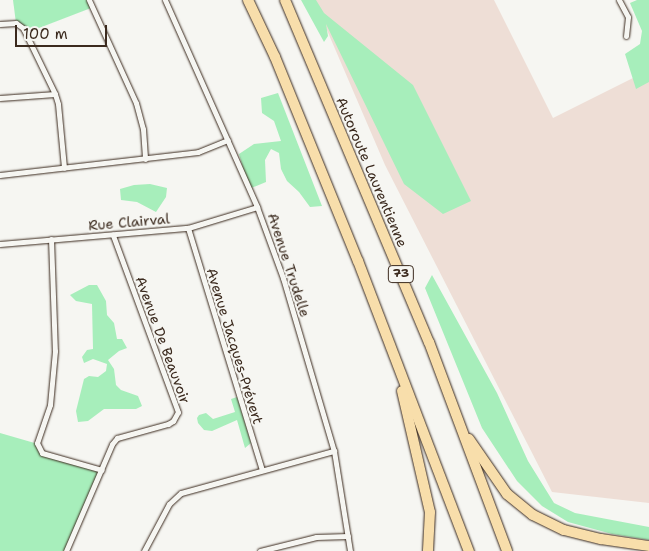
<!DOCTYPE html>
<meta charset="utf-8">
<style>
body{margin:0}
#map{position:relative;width:649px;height:551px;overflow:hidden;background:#f6f6f2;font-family:"Shantell Sans",sans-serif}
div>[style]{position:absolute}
.built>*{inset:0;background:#eeded6}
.green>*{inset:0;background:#a7eebb}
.roads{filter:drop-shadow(0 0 1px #3b2a1e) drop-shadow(0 0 1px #3b2a1e)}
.street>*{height:5px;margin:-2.5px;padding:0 2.5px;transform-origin:2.5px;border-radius:2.5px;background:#f6f6f2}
.highway>*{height:10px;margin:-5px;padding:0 5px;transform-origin:5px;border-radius:5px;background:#f8deab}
span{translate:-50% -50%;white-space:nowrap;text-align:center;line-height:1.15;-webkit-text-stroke:4px #f6f6f2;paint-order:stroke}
.shield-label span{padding:1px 4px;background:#f6f6f2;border:1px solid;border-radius:4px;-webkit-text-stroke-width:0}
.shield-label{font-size:12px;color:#3b2a1e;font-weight:700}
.street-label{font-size:14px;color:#3b2a1e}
.scale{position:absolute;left:15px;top:25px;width:92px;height:22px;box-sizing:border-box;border:2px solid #3b2a1e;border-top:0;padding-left:6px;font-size:15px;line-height:18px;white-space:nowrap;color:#3b2a1e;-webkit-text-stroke:4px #f6f6f2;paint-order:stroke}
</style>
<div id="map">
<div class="built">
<i style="clip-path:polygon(314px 0,494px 0,553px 118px,649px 70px,649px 503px,552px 492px,385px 165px)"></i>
</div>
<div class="green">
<i style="clip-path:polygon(13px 0,89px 0,91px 8px,26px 33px,16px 23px)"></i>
<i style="clip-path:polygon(301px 0,316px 0,324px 13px,413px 85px,471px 201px,443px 214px,404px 184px,326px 24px,328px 36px,324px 42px)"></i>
<i style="clip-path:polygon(637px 0,649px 0,649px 82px,636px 89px,625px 54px,640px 44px,642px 31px,630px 3px)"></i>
<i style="clip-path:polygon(278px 93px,322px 206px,310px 207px,299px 192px,287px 181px,281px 169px,279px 153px,271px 149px,265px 160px,266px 182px,249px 189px,239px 154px,254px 144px,281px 141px,274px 121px,262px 113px,261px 98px)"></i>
<i style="clip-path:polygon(150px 184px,167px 188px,166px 197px,156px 212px,137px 202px,121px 200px,120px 189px,134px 185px)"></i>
<i style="clip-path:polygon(432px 275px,497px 393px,528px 461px,554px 503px,575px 513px,649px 527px,649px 540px,612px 534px,568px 522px,542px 506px,517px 481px,482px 428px,425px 288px)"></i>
<i style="clip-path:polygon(89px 285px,97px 285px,106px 301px,107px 315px,114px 323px,117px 339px,122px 339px,127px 348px,119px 351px,108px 360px,114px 369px,116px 385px,121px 390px,138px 396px,142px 406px,136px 409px,104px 409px,88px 421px,78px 422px,76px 411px,84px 379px,89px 376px,98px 377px,106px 371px,107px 364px,93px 359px,84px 363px,82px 357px,87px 350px,93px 349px,92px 304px,76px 301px,70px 295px)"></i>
<i style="clip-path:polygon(237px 397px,251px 443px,245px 448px,237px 420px,212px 431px,204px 430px,198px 423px,197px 418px,199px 415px,206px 413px,213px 419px,235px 412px,231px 399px)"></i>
<i style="clip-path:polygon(0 433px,38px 444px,42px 453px,102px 470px,66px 551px,0 551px)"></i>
</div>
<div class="roads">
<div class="street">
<i style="left:89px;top:0;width:113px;rotate:65.5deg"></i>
<i style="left:136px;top:103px;width:27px;rotate:75deg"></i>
<i style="left:143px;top:129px;width:30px;rotate:86deg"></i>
<i style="left:165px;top:0;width:227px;rotate:66deg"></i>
<i style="left:257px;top:207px;width:76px;rotate:69.9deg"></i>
<i style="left:283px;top:278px;width:180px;rotate:73.6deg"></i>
<i style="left:334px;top:451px;width:101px;rotate:80.9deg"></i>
<i style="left:619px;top:0;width:19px;rotate:62deg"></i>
<i style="left:628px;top:17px;width:19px;rotate:96deg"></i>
<i style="left:0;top:24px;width:16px;rotate:-4deg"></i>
<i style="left:16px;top:23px;width:9px;rotate:36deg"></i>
<i style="left:23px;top:28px;width:73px;rotate:64.1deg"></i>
<i style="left:55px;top:94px;width:10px;rotate:73deg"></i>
<i style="left:58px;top:104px;width:64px;rotate:84.6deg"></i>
<i style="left:0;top:98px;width:55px;rotate:-4.2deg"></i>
<i style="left:0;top:175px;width:199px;rotate:-6.6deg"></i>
<i style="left:198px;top:152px;width:32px;rotate:-22deg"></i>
<i style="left:188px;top:228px;width:253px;rotate:73deg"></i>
<i style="left:51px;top:239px;width:112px;rotate:88deg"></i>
<i style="left:55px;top:351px;width:54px;rotate:95.3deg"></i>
<i style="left:50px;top:405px;width:40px;rotate:108.9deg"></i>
<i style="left:37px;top:443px;width:11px;rotate:63deg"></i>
<i style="left:42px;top:453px;width:62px;rotate:15.8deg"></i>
<i style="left:0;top:244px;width:189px;rotate:-4.9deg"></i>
<i style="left:188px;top:228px;width:72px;rotate:-16.9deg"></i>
<i style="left:66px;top:551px;width:116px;rotate:-66.7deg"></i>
<i style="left:112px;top:444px;width:8px;rotate:-50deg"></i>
<i style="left:117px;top:438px;width:53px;rotate:-15.4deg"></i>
<i style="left:168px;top:424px;width:6px;rotate:-31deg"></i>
<i style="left:173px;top:421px;width:10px;rotate:-61deg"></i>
<i style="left:178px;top:412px;width:189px;rotate:-110.2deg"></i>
<i style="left:144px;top:551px;width:53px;rotate:-62deg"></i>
<i style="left:169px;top:504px;width:16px;rotate:-43deg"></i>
<i style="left:181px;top:493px;width:159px;rotate:-15.4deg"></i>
<i style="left:260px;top:551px;width:58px;rotate:-14deg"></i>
<i style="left:316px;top:537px;width:32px;rotate:-2deg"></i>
</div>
<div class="highway">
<i style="left:248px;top:0;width:63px;rotate:64.7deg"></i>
<i style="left:275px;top:57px;width:220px;rotate:67.9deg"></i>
<i style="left:358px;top:261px;width:311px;rotate:69.1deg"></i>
<i style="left:285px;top:0;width:371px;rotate:67.2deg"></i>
<i style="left:429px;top:342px;width:223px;rotate:69.5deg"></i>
<i style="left:402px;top:391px;width:124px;rotate:77deg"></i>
<i style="left:430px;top:512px;width:39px;rotate:93deg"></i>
<i style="left:469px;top:439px;width:67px;rotate:55.4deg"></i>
<i style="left:507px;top:494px;width:33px;rotate:39deg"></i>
<i style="left:533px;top:515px;width:34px;rotate:26deg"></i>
<i style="left:564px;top:530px;width:38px;rotate:14deg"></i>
<i style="left:601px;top:539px;width:49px;rotate:8.3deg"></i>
</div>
</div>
<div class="shield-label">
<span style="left:401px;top:274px">73</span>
</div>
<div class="street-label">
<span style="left:372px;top:172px;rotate:67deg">Autoroute Laurentienne</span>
<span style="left:129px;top:222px;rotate:-5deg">Rue Clairval</span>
<span style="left:289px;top:265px;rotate:72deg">Avenue Trudelle</span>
<span style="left:163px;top:340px;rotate:70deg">Avenue De Beauvoir</span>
<span style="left:235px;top:346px;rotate:73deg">Avenue Jacques-Prévert</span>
</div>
<div class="scale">100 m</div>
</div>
